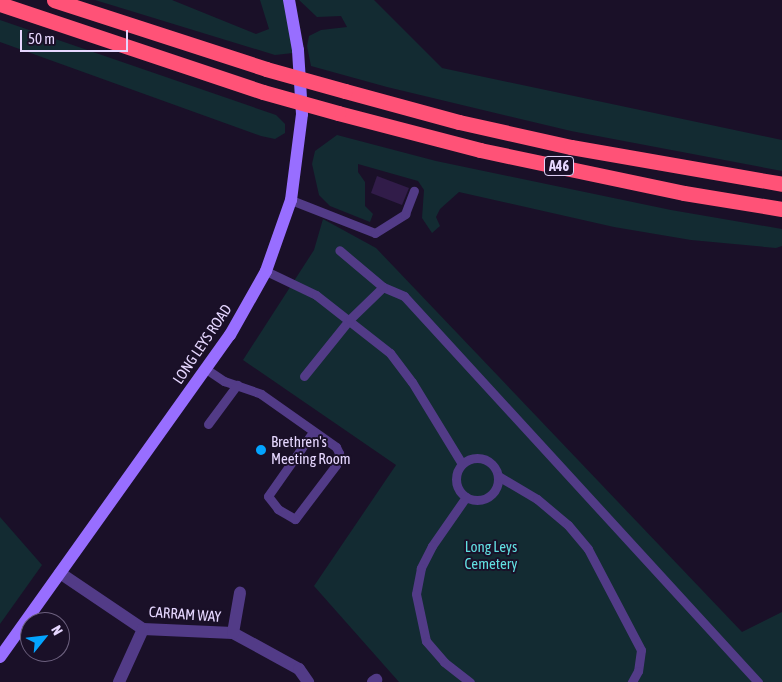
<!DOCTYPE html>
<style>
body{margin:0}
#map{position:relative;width:782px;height:682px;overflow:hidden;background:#1a1028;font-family:"Asap Condensed",sans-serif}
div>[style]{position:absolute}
.green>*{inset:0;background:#132b32}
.building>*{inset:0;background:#311c49}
.lane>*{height:9px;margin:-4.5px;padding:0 4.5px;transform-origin:4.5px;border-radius:4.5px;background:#523b87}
.lane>.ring{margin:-4.5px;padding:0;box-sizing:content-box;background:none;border:9px solid #523b87;border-radius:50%}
.street>*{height:12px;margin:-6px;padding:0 6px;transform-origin:6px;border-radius:6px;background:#523b87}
.secondary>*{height:12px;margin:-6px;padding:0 6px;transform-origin:6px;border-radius:6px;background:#986eff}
.highway>*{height:15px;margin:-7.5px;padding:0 7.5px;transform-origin:7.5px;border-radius:7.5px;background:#ff5277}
.highway-bridge>*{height:15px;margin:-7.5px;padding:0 7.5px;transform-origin:7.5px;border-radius:7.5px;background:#ff5277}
.dots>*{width:14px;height:14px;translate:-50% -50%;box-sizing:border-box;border:2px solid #1a1028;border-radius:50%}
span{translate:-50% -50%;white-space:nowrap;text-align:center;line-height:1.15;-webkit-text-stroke:4px #1a1028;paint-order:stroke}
.shield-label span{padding:1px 4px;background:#1a1028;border:1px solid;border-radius:4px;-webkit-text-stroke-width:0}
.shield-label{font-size:14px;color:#e6d7ff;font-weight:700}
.street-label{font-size:15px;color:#e6d7ff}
.poi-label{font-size:15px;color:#e6d7ff}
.left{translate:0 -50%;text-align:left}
.park-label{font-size:15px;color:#61dfe1}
.north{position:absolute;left:20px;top:612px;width:50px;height:50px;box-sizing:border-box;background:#1a1028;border:1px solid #6c607e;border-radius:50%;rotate:61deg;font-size:14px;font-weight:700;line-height:20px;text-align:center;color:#e6d7ff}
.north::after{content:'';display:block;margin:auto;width:18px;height:22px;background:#03a4ff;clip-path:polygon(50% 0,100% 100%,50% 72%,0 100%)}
.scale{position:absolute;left:20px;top:30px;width:108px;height:22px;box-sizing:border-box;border:2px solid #e6d7ff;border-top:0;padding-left:6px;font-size:15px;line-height:18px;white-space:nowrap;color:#e6d7ff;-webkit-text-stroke:4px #1a1028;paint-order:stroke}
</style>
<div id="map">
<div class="green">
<i style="clip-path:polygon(95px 0,172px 0,256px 34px,269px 29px,260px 0,284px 0,293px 53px,275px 55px)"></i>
<i style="clip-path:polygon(299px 0,374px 0,442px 68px,782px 140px,782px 171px,571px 131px,387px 87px,311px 66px,307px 46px,309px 36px,321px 30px,347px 27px,341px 16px,317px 17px)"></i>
<i style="clip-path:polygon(0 20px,276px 115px,285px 124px,285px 133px,275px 139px,261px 136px,0 42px)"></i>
<i style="clip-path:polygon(337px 135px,436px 161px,671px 210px,782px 229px,782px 246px,776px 248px,691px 240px,614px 227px,459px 192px,440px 209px,436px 217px,440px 226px,432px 233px,422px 218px,424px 190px,418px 181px,358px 164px,358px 172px,365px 182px,365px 206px,373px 214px,370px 222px,330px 206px,319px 195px,312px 164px,315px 151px)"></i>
<i style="clip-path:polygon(323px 219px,376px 248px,742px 632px,782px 612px,782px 682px,399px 682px,314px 586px,396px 465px,243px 360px,314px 250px)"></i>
<i style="clip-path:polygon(0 517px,42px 565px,0 624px)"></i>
</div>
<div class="building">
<i style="clip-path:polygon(377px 176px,409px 188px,402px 205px,371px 193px)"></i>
</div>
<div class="lane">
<i style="left:291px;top:200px;width:90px;rotate:21.4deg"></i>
<i style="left:375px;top:233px;width:36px;rotate:-32deg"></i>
<i style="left:405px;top:214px;width:25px;rotate:-69deg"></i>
<i style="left:266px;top:271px;width:55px;rotate:25.6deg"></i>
<i style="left:316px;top:295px;width:94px;rotate:38.1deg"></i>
<i style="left:390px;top:353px;width:36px;rotate:53deg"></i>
<i style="left:412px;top:382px;width:96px;rotate:58.6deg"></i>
<i style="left:383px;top:287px;width:23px;rotate:23deg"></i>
<i style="left:404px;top:296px;width:524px;rotate:47.48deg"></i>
<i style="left:206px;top:369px;width:22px;rotate:34deg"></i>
<i style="left:224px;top:381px;width:39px;rotate:19deg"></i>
<i style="left:261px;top:394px;width:92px;rotate:35.2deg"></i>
<i style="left:336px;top:447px;width:7px;rotate:63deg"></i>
<i style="left:339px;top:453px;width:12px;rotate:104deg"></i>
<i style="left:336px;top:465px;width:68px;rotate:127.2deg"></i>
<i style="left:295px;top:519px;width:20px;rotate:-150deg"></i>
<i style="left:278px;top:509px;width:16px;rotate:-128deg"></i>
<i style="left:268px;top:496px;width:78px;rotate:-54.9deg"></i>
<i style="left:304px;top:376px;width:73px;rotate:-51.1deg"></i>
<i style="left:350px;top:319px;width:46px;rotate:-44.1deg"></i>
<i style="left:383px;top:287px;width:57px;rotate:-139.9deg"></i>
<i style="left:208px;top:424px;width:49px;rotate:-53.4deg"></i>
<i class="ring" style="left:456px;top:458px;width:33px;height:33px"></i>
<i style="left:498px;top:476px;width:45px;rotate:30.5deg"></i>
<i style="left:537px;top:499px;width:40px;rotate:40deg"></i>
<i style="left:568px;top:525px;width:31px;rotate:50deg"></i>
<i style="left:588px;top:549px;width:114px;rotate:62.3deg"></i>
<i style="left:641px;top:650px;width:21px;rotate:98deg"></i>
<i style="left:638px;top:671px;width:13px;rotate:119deg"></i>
<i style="left:466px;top:497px;width:60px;rotate:124.8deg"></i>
<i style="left:432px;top:546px;width:25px;rotate:117deg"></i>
<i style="left:421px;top:568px;width:26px;rotate:101deg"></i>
<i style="left:416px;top:594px;width:48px;rotate:78deg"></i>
<i style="left:426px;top:641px;width:28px;rotate:49deg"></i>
<i style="left:444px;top:662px;width:33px;rotate:38deg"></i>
</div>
<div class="street">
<i style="left:60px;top:573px;width:100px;rotate:34deg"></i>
<i style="left:143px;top:629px;width:90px;rotate:2.5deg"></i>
<i style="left:233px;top:633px;width:75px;rotate:28.6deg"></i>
<i style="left:299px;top:669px;width:16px;rotate:55deg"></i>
<i style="left:233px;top:633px;width:41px;rotate:-80.1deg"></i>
<i style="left:119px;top:682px;width:58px;rotate:-65.6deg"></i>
<i style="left:373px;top:682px;width:4px;rotate:-34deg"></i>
</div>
<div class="secondary">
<i style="left:0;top:657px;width:396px;rotate:-54.5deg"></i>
<i style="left:230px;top:335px;width:73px;rotate:-60.6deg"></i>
<i style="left:266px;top:271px;width:75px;rotate:-70.6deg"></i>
<i style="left:291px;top:200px;width:87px;rotate:-82.7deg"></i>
<i style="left:302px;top:114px;width:64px;rotate:-93.6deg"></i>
<i style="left:298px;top:50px;width:51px;rotate:-100.2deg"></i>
</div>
<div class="highway">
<i style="left:54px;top:0;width:223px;rotate:18deg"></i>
<i style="left:0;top:4px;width:277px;rotate:18.5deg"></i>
<i style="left:345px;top:91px;width:118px;rotate:15.2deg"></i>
<i style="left:459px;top:122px;width:115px;rotate:12.6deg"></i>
<i style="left:571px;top:147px;width:214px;rotate:9.9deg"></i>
<i style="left:338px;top:113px;width:147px;rotate:14.6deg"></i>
<i style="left:480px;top:150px;width:208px;rotate:11.9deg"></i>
<i style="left:684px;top:193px;width:99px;rotate:9.3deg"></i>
</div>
<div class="highway-bridge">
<i style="left:266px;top:69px;width:82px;rotate:15.6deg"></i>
<i style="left:263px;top:92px;width:78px;rotate:15.6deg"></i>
</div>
<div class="dots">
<i style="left:261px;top:450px;background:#03a4ff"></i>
</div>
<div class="shield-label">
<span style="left:559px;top:166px">A46</span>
</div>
<div class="street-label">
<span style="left:202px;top:344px;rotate:-56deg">LONG LEYS ROAD</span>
<span style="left:185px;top:614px;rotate:4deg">CARRAM WAY</span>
</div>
<div class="poi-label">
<span class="left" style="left:271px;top:450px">Brethren's<br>Meeting Room</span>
</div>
<div class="park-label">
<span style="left:491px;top:555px">Long Leys<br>Cemetery</span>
</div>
<div class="north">N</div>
<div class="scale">50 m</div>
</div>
